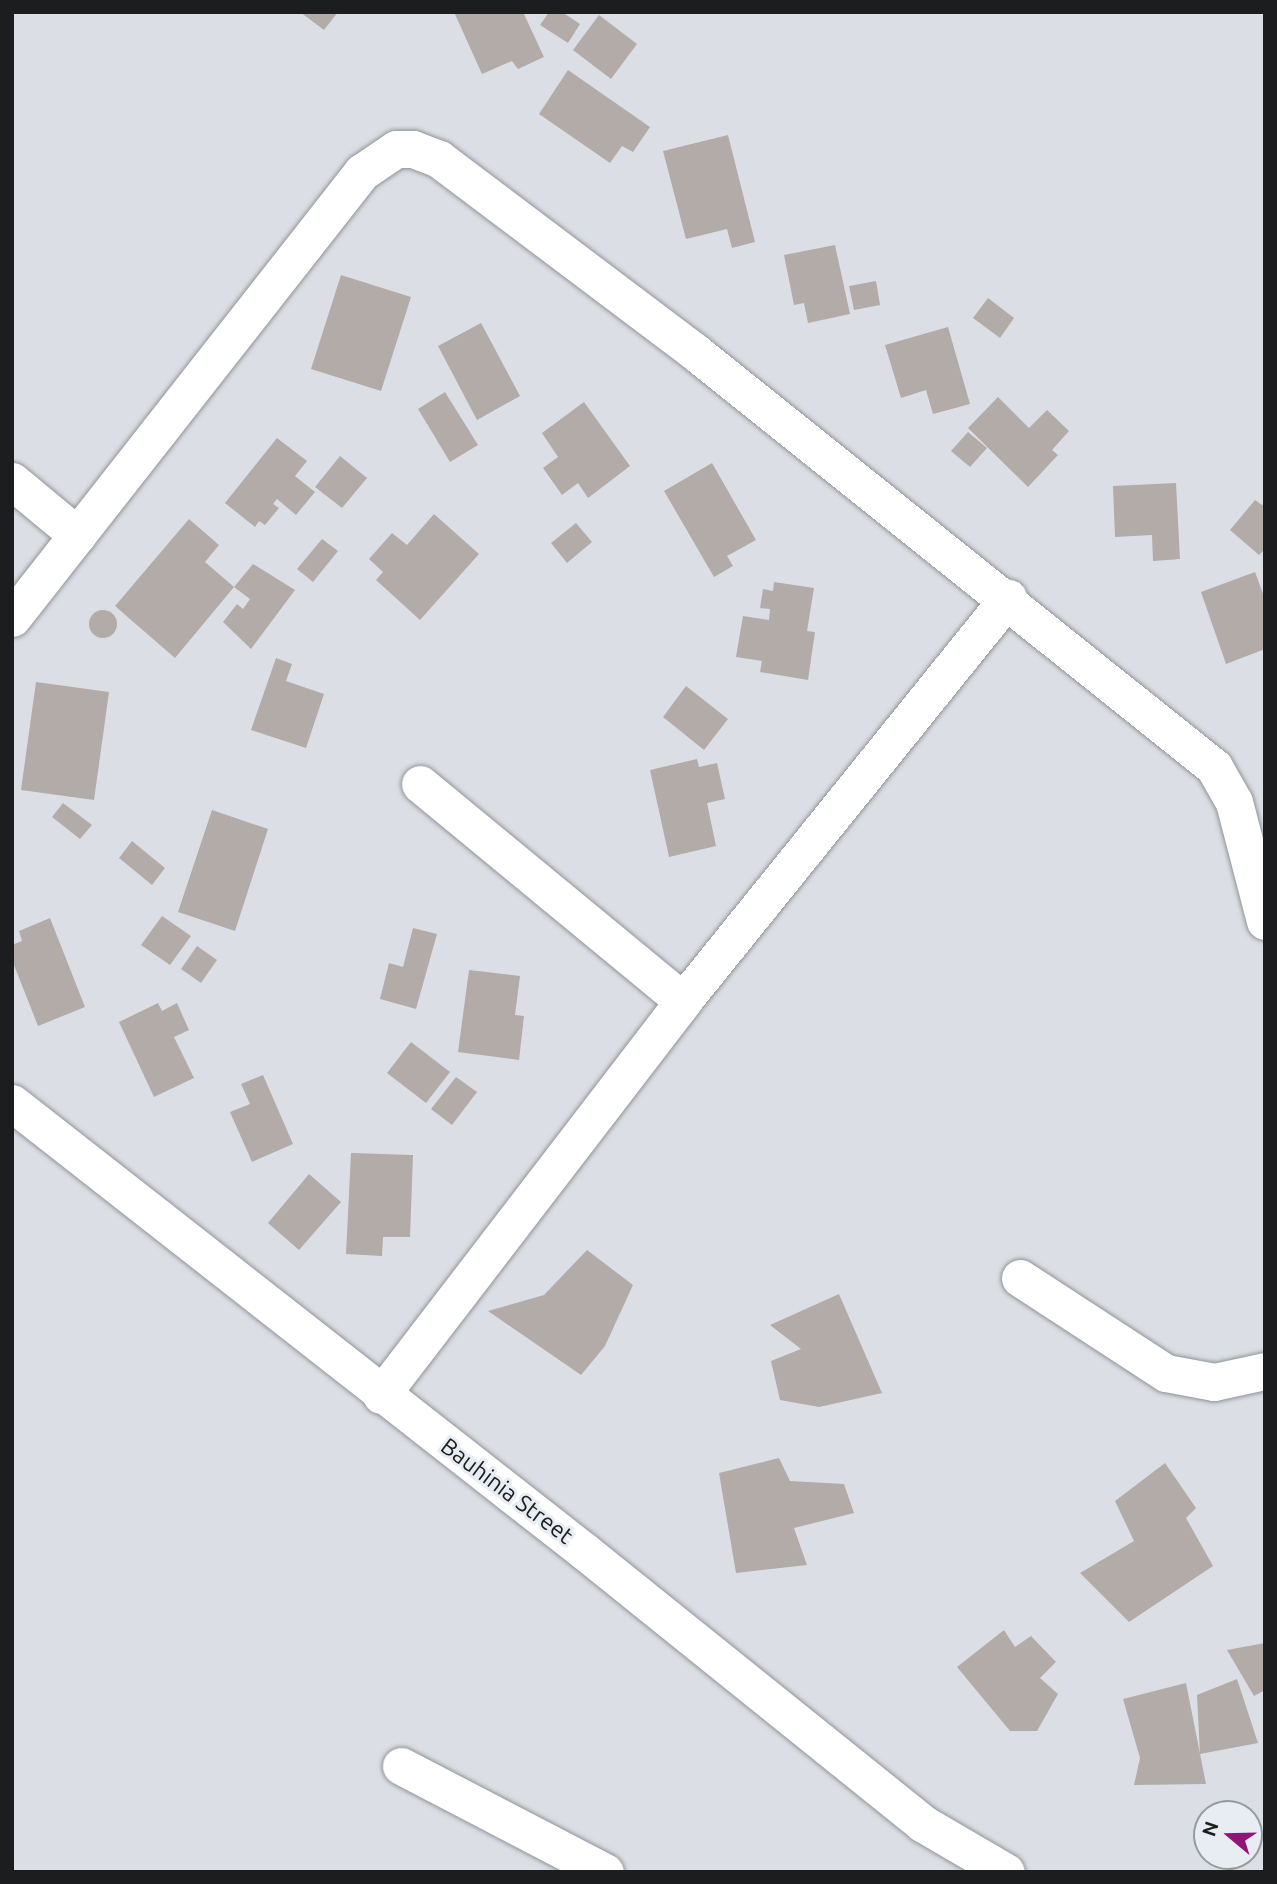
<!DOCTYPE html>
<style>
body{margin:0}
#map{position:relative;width:1277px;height:1884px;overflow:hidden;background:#dbdfe5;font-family:Ubuntu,sans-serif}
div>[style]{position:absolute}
.building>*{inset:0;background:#b2aba8}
.round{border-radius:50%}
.roads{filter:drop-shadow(0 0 2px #909499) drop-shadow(0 0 2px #909499)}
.street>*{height:37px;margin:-18.5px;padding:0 18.5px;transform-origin:18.5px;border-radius:18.5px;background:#fff}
span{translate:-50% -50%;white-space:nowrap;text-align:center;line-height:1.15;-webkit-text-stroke:6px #e8edf3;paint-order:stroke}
.street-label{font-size:23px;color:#1b1d1f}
.frame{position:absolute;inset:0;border:14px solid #1b1d1f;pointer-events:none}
.north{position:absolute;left:1193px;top:1800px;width:70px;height:70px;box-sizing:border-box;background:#e8edf3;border:2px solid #969a9e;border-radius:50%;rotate:289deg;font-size:19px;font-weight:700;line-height:28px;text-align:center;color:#1b1d1f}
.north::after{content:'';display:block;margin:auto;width:24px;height:32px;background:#901675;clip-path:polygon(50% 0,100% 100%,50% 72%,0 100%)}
</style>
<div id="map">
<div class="building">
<i style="clip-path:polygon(300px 12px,338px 12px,324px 30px)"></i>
<i style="clip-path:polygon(454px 12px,523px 12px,544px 57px,518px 69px,512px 61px,482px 74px)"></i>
<i style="clip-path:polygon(549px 12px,562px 12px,580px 24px,568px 43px,540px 25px)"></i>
<i style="clip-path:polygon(599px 15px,637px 44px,611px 79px,573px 50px)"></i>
<i style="clip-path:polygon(568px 70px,650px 127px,633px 152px,622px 146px,610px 163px,539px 114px)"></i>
<i style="clip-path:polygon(728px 135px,755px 242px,732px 248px,727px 229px,686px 239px,663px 151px)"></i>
<i style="clip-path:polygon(835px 245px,850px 314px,808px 323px,804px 303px,794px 305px,784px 255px)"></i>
<i style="clip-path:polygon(341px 275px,411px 297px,381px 391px,311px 369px)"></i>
<i style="clip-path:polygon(876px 281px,880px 305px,854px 310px,849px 286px)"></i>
<i style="clip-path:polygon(988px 298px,1014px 318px,1000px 338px,973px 318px)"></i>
<i style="clip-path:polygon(481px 323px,520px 396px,477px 420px,438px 346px)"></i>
<i style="clip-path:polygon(948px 327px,970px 404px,933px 414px,926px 390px,901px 398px,885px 345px)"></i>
<i style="clip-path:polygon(445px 392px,478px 445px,450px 462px,418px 409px)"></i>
<i style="clip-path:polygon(998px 397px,1029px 428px,1047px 410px,1069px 431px,1052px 450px,1058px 455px,1028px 487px,968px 428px)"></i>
<i style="clip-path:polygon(584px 402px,630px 466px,588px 498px,578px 483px,562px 495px,543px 468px,558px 457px,542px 433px)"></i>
<i style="clip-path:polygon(968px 432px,987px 448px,970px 467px,951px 451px)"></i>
<i style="clip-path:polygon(277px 438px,307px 461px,295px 476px,315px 492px,296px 515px,277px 499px,273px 504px,279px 508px,265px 525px,259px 521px,255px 527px,225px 503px)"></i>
<i style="clip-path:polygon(340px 456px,367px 478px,342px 508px,315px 487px)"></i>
<i style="clip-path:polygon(712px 463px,756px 540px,727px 556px,733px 566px,714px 577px,664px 491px)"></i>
<i style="clip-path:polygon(1176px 483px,1180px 559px,1153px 561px,1152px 535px,1115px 537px,1113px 486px)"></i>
<i style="clip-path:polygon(1255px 500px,1265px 507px,1265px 549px,1259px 555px,1230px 530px)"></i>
<i style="clip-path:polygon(434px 514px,479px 554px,420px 620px,376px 580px,383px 572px,369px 559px,392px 533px,407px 545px)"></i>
<i style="clip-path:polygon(189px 519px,219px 545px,205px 562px,234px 587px,175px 658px,115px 606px)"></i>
<i style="clip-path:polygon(576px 523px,592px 542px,567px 563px,551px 543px)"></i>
<i style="clip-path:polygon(322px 539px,338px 551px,313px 582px,297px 569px)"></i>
<i style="clip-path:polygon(253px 564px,295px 590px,251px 649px,223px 622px,237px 604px,243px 609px,250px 599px,234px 587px)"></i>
<i style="clip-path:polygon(1255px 572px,1265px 599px,1265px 649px,1226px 664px,1201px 592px)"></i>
<i style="clip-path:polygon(774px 582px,814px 588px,807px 631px,815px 632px,808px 680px,760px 672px,762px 661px,736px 657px,743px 616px,769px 620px,770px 609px,760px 608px,763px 589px,773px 591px)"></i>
<i class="round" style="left:89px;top:610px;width:28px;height:28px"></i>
<i style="clip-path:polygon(276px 658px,292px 664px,286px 681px,324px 694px,306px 748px,251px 730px)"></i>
<i style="clip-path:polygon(36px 682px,109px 692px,94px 800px,21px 790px)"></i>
<i style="clip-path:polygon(686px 686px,728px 719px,704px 750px,663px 717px)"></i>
<i style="clip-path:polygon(697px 759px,699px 767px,717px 763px,725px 799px,707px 803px,716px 846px,669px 857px,650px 770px)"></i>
<i style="clip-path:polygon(63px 803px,92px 825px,80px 839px,52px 817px)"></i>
<i style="clip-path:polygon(212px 810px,268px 829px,235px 931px,178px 912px)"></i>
<i style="clip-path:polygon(132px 841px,165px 868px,152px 885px,119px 858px)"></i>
<i style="clip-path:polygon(162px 916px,191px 936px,170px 965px,141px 945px)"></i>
<i style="clip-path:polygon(50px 918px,85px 1007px,38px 1026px,12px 960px,12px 945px,22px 941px,19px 931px)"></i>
<i style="clip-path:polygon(413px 928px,437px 934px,416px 1009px,380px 999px,389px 963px,403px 967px)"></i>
<i style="clip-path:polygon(197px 946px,217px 960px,201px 983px,181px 969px)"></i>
<i style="clip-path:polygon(469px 970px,520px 976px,515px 1015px,524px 1016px,519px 1060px,458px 1052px)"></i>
<i style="clip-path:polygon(158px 1003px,162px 1011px,177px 1003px,189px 1030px,174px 1037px,194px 1078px,154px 1097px,119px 1022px)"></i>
<i style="clip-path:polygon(411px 1042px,450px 1072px,426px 1103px,387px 1073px)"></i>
<i style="clip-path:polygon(263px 1075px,293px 1144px,252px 1162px,230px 1112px,250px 1104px,241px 1084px)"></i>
<i style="clip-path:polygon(456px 1077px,477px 1092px,452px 1125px,431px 1109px)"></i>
<i style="clip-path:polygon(351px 1153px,413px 1155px,410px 1237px,383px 1237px,382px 1256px,346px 1254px)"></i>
<i style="clip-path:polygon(309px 1174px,341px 1202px,299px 1250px,268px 1223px)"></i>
<i style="clip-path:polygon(587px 1250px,633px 1285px,605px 1346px,581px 1375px,488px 1311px,544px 1295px)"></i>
<i style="clip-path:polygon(839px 1294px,882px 1393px,819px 1407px,780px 1400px,771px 1361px,801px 1349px,770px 1325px)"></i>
<i style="clip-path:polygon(779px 1458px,790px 1481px,844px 1484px,854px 1513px,794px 1528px,807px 1565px,736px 1573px,719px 1473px)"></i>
<i style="clip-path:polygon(1165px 1463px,1196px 1508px,1186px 1518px,1213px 1566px,1129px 1622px,1080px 1573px,1134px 1541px,1115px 1501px)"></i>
<i style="clip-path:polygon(1004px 1630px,1015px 1647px,1031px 1636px,1056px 1662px,1040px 1678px,1058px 1694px,1037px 1731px,1010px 1731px,957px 1667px)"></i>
<i style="clip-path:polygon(1265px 1643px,1265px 1690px,1254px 1696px,1227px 1650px)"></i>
<i style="clip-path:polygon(1237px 1679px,1258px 1743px,1200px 1754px,1197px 1695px)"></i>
<i style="clip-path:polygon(1186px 1683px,1206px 1784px,1134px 1785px,1140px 1758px,1123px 1699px)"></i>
</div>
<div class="roads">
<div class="street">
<i style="left:12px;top:481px;width:85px;rotate:39.7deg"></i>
<i style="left:12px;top:618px;width:567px;rotate:-51.88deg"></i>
<i style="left:362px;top:172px;width:41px;rotate:-34.1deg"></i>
<i style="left:396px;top:149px;width:17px"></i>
<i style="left:413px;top:149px;width:28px;rotate:21deg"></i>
<i style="left:439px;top:159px;width:321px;rotate:37deg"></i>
<i style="left:695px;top:352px;width:665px;rotate:38.65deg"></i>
<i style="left:1214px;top:767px;width:40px;rotate:60.3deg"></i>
<i style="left:1234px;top:802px;width:123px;rotate:75.4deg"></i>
<i style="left:420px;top:784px;width:341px;rotate:39.5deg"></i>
<i style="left:12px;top:1103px;width:727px;rotate:38.07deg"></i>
<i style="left:584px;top:1551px;width:434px;rotate:38.8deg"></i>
<i style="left:922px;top:1823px;width:97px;rotate:30.3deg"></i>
<i style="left:1020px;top:1278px;width:174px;rotate:33.1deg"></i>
<i style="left:1166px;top:1373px;width:49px;rotate:10.6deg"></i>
<i style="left:1214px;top:1382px;width:52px;rotate:-12.2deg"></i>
<i style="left:381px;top:1395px;width:496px;rotate:-52.5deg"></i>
<i style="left:683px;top:1001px;width:518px;rotate:-51.12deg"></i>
<i style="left:401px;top:1766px;width:230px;rotate:27.5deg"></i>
</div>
</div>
<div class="street-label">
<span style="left:507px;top:1491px;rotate:37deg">Bauhinia Street</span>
</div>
<div class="frame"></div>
<div class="north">N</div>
</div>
